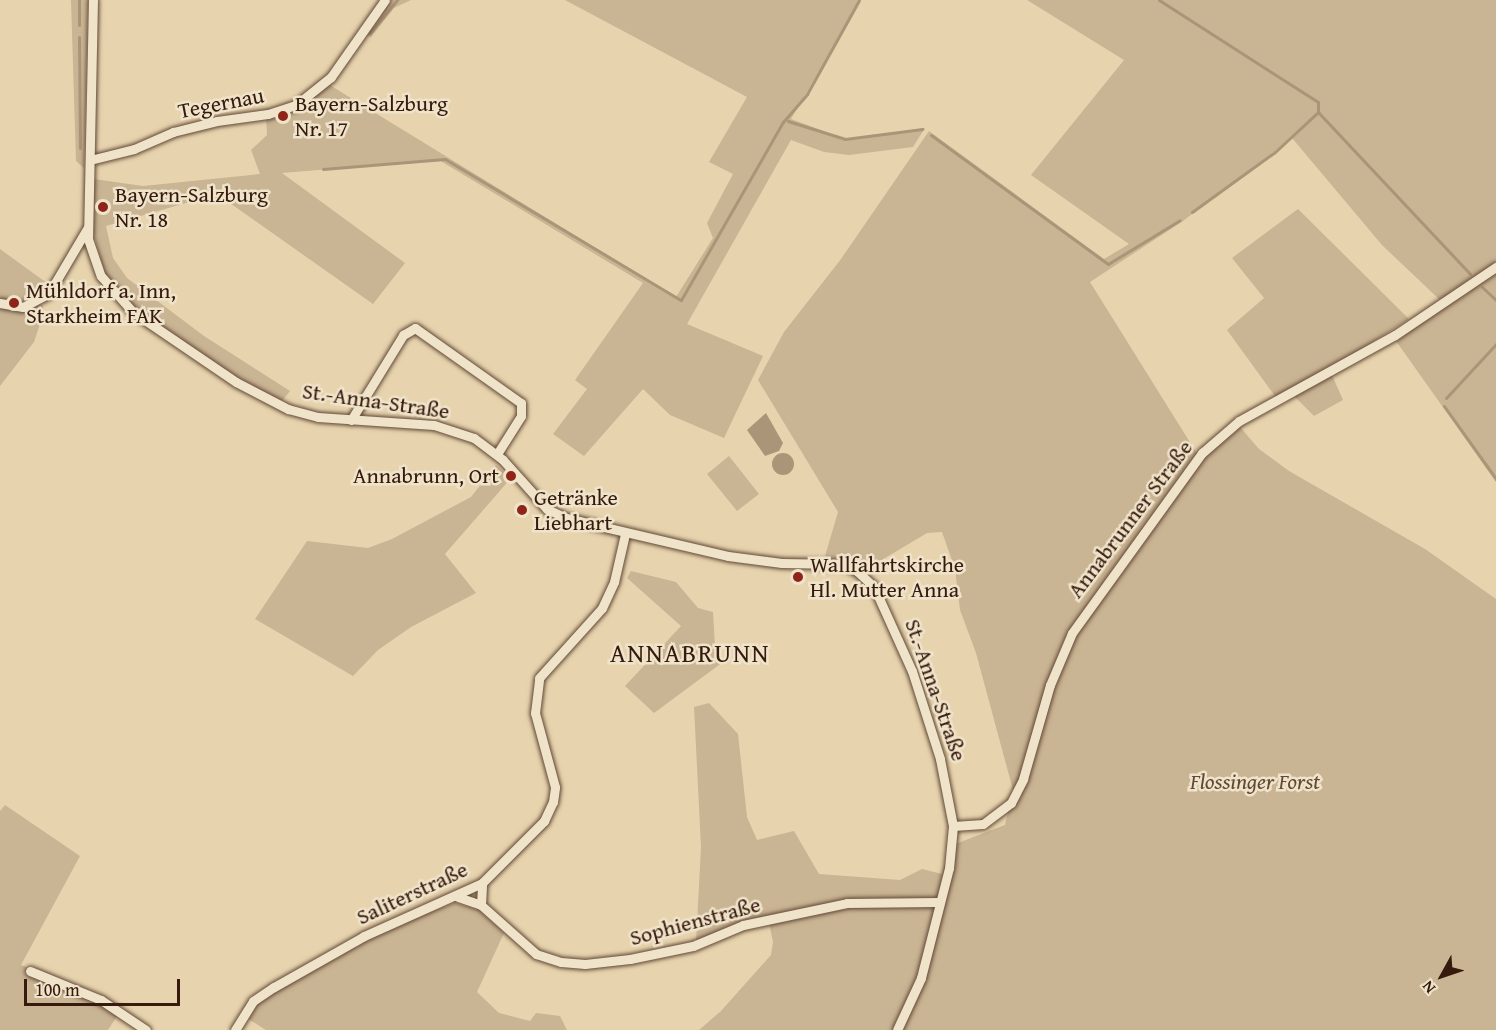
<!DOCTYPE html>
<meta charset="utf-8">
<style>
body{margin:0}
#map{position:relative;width:1496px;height:1030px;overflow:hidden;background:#e7d4ae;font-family:"Gentium Book Plus",serif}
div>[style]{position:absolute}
.green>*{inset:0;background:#c9b493}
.water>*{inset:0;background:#ab9578}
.round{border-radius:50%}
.stream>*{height:3px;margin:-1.5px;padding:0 1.5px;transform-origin:1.5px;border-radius:1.5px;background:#ab9578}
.roads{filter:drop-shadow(0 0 2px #624836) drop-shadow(0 0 2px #624836)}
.minor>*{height:9px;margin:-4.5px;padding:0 4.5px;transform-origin:4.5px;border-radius:4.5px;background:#efe3ca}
.dots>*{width:16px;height:16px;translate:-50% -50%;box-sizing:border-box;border:3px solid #efe3ca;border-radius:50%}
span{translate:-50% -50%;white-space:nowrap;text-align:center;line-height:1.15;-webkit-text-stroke:5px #efe3ca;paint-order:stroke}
.street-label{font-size:22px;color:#361a0e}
.poi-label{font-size:22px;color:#361a0e}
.left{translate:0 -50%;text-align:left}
.right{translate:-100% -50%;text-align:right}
.park-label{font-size:22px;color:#624836;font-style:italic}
.quarter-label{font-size:26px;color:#361a0e;letter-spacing:1.5px}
.north{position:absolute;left:1412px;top:946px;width:60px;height:60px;-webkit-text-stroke:4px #efe3ca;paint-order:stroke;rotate:230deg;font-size:16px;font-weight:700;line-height:24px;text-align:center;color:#361a0e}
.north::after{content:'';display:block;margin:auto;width:21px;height:27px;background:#361a0e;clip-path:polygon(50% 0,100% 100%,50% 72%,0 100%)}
.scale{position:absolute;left:24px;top:979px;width:156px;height:27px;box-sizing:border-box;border:3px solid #361a0e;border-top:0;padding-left:8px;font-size:18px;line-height:21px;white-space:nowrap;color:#361a0e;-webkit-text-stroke:4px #efe3ca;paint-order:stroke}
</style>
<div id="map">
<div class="green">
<i style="clip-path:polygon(71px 0,88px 0,84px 168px,76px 161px)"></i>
<i style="clip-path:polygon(389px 0,411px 0,394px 8px,371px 37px,364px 35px)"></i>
<i style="clip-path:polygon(565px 0,861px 0,791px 119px,845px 139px,925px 128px,913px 147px,849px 155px,824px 152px,791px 140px,687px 324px,763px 356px,724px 438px,670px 415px,643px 389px,584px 456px,553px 434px,587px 389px,575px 380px,643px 283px,439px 160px,282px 173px,405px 263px,373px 304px,227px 201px,186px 203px,106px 226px,113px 258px,127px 278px,204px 336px,290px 391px,282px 401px,235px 378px,137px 310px,105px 275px,93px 231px,94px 179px,143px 186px,260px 174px,251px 150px,267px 135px,266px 118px,306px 103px,328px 84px,676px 297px,713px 238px,707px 223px,733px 174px,709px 162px,747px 97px)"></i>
<i style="clip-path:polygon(1027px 0,1496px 0,1496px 262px,1441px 301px,1382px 245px,1292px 138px,1183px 221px,1090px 282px,1201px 460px,1240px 427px,1259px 449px,1289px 471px,1425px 549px,1496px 599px,1496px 1030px,699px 1030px,721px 1011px,771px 955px,773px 942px,768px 918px,696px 942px,701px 847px,694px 707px,709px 703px,738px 734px,747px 817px,757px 840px,794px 831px,819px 874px,900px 880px,922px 869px,942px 874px,950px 846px,1005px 825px,1013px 790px,976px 653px,960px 610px,955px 569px,942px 532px,927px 533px,865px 570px,825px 556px,838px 512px,758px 380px,784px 332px,841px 259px,929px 131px,1104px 259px,1129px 244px,1031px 175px,1124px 60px)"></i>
<i style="clip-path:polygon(1298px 209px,1409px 319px,1334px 366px,1332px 375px,1343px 400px,1314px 416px,1294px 396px,1275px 396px,1227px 330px,1264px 298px,1232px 258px)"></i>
<i style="clip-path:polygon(0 249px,51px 286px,29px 301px,0 299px)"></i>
<i style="clip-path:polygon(1496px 272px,1496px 482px,1396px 341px)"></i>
<i style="clip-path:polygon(39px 304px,43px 306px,42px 318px,34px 342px,0 386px,0 308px,18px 312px)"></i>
<i style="clip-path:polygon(729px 456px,759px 494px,737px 511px,707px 474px)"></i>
<i style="clip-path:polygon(496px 465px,511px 478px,445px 554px,476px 593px,411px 627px,378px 650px,353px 676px,255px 619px,307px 541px,368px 548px,392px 539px,471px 497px)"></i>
<i style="clip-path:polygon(631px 571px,676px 582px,698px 608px,713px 612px,715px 647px,723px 662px,654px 713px,625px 686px,681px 626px,627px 578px)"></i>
<i style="clip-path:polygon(5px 805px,80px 856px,21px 965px,78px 989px,119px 1013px,108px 1030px,0 1030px,0 811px)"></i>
<i style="clip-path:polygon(455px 903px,479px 910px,504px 933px,477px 992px,499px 1013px,530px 1021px,536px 1013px,560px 1016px,567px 1030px,266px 1030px,245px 1017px,257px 1001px,374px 934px)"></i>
</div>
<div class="water">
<i style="clip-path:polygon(766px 413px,783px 443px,779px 451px,765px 456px,747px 430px)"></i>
<i class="round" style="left:772px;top:453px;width:22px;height:22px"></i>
</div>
<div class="stream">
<i style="left:1159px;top:0;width:189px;rotate:32.7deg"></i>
<i style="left:1318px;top:102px;width:10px;rotate:90deg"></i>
<i style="left:1318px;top:112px;width:222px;rotate:46.8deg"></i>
<i style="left:79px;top:25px;width:25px;rotate:-90deg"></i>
<i style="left:370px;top:33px;width:43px;rotate:-50.7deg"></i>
<i style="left:79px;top:37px;width:111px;rotate:89.5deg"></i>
<i style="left:788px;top:121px;width:60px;rotate:17.5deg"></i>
<i style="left:845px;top:139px;width:78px;rotate:-7.4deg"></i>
<i style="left:931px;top:135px;width:219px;rotate:36.1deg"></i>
<i style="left:1108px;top:264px;width:84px;rotate:-31.4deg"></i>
<i style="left:323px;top:169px;width:122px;rotate:-4.7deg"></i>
<i style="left:445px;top:159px;width:275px;rotate:30.9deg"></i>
<i style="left:681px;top:300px;width:205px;rotate:-60.2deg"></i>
<i style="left:783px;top:122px;width:37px;rotate:-49deg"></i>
<i style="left:807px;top:94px;width:107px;rotate:-61deg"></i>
<i style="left:1192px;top:212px;width:102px;rotate:-35.9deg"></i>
<i style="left:1275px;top:152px;width:59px;rotate:-42.9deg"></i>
<i style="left:1482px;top:287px;width:19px;rotate:43deg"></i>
<i style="left:1446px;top:398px;width:74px;rotate:-47.2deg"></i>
<i style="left:1444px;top:406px;width:90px;rotate:54.5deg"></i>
</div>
<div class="roads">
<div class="minor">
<i style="left:93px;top:0;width:239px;rotate:91.2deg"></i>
<i style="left:88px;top:239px;width:39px;rotate:71deg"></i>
<i style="left:101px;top:276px;width:48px;rotate:48.4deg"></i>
<i style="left:133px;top:312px;width:125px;rotate:34.2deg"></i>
<i style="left:236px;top:382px;width:59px;rotate:27.4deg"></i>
<i style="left:288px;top:409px;width:31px;rotate:15deg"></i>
<i style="left:318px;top:417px;width:116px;rotate:3.9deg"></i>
<i style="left:434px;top:425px;width:42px;rotate:18deg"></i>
<i style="left:474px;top:438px;width:36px;rotate:37deg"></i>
<i style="left:503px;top:460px;width:66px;rotate:48.1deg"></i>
<i style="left:547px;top:509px;width:21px;rotate:25deg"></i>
<i style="left:566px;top:518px;width:166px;rotate:13.2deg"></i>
<i style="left:728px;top:556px;width:54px;rotate:7.4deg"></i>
<i style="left:782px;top:563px;width:61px;rotate:0.9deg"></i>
<i style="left:843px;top:564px;width:16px;rotate:27deg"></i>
<i style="left:857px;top:571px;width:23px;rotate:43deg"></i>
<i style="left:874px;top:587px;width:92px;rotate:65.7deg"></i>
<i style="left:912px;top:671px;width:92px;rotate:72.3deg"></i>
<i style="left:940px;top:759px;width:68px;rotate:79deg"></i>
<i style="left:953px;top:826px;width:42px;rotate:95.4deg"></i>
<i style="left:949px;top:868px;width:114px;rotate:104.3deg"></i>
<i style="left:921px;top:978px;width:57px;rotate:114.8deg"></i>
<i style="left:90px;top:160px;width:45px;rotate:-14deg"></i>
<i style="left:134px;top:149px;width:43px;rotate:-23.6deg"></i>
<i style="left:173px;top:132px;width:45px;rotate:-14deg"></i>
<i style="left:217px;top:121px;width:51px;rotate:-7.8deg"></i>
<i style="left:268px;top:114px;width:29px;rotate:-18deg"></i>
<i style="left:296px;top:105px;width:45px;rotate:-38.7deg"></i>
<i style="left:331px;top:77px;width:94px;rotate:-55deg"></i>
<i style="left:0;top:303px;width:23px;rotate:10deg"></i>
<i style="left:23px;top:307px;width:30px;rotate:-28deg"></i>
<i style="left:49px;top:293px;width:77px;rotate:-59.4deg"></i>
<i style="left:351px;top:420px;width:100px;rotate:-58.5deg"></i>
<i style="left:403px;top:335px;width:14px;rotate:-30deg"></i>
<i style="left:415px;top:328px;width:130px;rotate:35.3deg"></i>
<i style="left:521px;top:403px;width:13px;rotate:90deg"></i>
<i style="left:521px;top:416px;width:45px;rotate:122.3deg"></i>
<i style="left:953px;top:826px;width:30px;rotate:-4deg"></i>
<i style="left:983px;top:824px;width:35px;rotate:-37deg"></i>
<i style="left:1011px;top:803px;width:27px;rotate:-63deg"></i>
<i style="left:1023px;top:779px;width:98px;rotate:-74deg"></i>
<i style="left:1050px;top:685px;width:56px;rotate:-67.1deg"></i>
<i style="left:1072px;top:633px;width:222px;rotate:-54.2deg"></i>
<i style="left:1202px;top:453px;width:49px;rotate:-40.9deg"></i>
<i style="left:1239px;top:421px;width:178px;rotate:-28.9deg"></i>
<i style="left:1395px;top:335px;width:122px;rotate:-34deg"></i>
<i style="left:458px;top:897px;width:24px;rotate:19deg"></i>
<i style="left:481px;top:905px;width:74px;rotate:41.7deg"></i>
<i style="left:536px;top:954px;width:26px;rotate:18deg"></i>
<i style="left:561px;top:962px;width:24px;rotate:5deg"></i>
<i style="left:585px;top:964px;width:45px;rotate:-6.3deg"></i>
<i style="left:630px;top:959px;width:64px;rotate:-11.7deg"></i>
<i style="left:693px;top:946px;width:54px;rotate:-22.8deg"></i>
<i style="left:743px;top:925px;width:106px;rotate:-11.9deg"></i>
<i style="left:847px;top:903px;width:91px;rotate:-0.6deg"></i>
<i style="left:481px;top:905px;width:22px;rotate:-87deg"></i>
<i style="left:30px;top:971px;width:77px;rotate:22.2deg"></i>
<i style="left:101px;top:1000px;width:54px;rotate:33.7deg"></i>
<i style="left:235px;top:1030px;width:34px;rotate:-58deg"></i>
<i style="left:253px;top:1001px;width:25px;rotate:-34deg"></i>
<i style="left:274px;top:987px;width:103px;rotate:-29.5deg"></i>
<i style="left:364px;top:936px;width:129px;rotate:-24.2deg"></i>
<i style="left:482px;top:883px;width:88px;rotate:-45deg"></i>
<i style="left:544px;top:821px;width:21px;rotate:-65deg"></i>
<i style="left:553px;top:802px;width:15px;rotate:-82deg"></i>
<i style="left:555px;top:787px;width:77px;rotate:-105.1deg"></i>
<i style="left:535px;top:713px;width:35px;rotate:-83deg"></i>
<i style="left:539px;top:678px;width:94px;rotate:-48deg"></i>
<i style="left:602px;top:608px;width:29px;rotate:-65deg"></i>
<i style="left:614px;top:582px;width:49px;rotate:-77.1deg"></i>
</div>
</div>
<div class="dots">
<i style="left:283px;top:116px;background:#8f2418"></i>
<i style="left:103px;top:207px;background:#8f2418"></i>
<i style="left:14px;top:303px;background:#8f2418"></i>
<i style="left:511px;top:476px;background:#8f2418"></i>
<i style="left:522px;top:510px;background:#8f2418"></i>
<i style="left:798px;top:577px;background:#8f2418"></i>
</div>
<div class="street-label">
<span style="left:221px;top:103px;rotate:-11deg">Tegernau</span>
<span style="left:376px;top:401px;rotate:8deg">St.-Anna-Straße</span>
<span style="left:1130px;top:519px;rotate:-53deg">Annabrunner Straße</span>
<span style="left:936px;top:690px;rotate:71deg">St.-Anna-Straße</span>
<span style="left:412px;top:893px;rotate:-25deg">Saliterstraße</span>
<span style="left:695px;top:921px;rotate:-15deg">Sophienstraße</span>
</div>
<div class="poi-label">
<span class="left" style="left:295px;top:116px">Bayern-Salzburg<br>Nr. 17</span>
<span class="left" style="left:115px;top:207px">Bayern-Salzburg<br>Nr. 18</span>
<span class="left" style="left:26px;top:303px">Mühldorf a. Inn,<br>Starkheim FAK</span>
<span class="right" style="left:499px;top:476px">Annabrunn, Ort</span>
<span class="left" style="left:534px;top:510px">Getränke<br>Liebhart</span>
<span class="left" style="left:810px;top:577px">Wallfahrtskirche<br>Hl. Mutter Anna</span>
</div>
<div class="park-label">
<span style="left:1255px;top:782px">Flossinger Forst</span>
</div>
<div class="quarter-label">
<span style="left:690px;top:653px">ANNABRUNN</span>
</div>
<div class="north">N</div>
<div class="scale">100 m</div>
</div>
